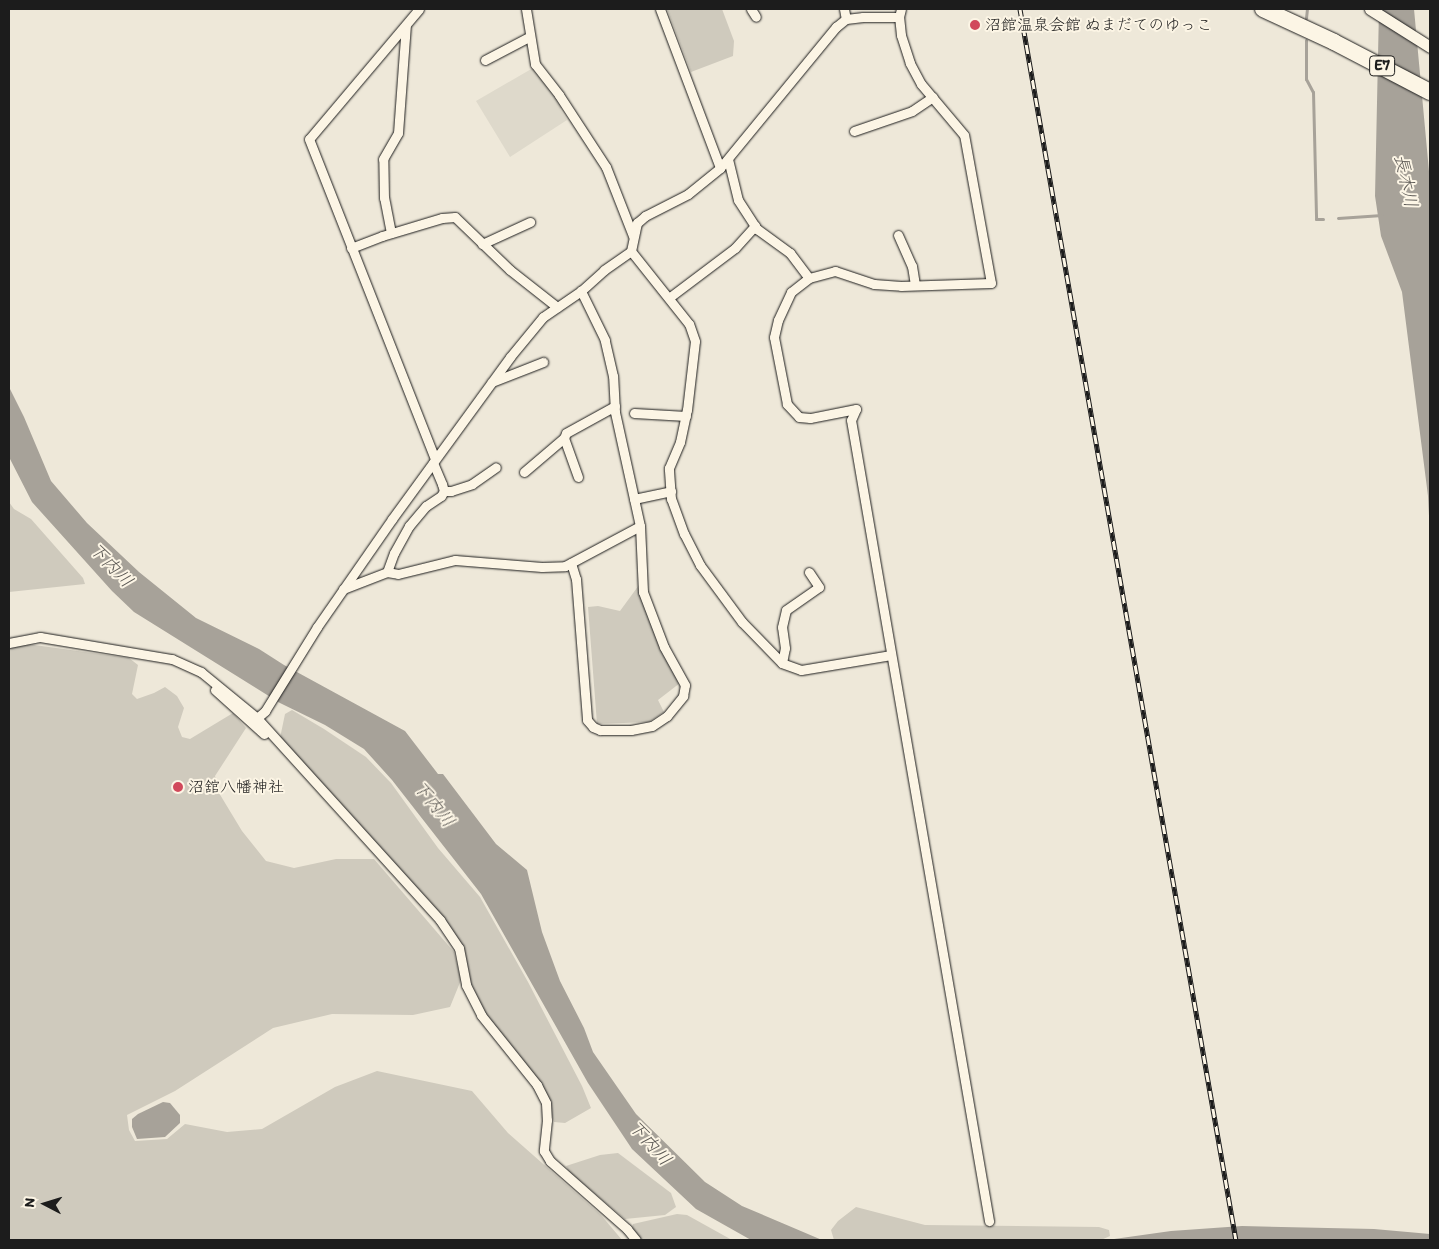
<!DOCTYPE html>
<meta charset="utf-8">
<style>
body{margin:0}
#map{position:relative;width:1439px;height:1249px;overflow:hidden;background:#eee8d9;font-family:Itim,"Klee One",sans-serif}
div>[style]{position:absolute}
.built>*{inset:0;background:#ded9cb}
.green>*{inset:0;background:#cfcabd}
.water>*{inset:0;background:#a7a299}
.stream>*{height:3px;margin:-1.5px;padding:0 1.5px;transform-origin:1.5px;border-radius:1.5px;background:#a7a299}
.roads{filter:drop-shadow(0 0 1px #1c1c1c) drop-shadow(0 0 1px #1c1c1c)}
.minor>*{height:9px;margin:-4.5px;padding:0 4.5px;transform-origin:4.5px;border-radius:4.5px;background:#fcf5e5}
.tertiary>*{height:11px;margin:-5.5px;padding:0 5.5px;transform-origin:5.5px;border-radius:5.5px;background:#fcf5e5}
.motorway>*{height:16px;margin:-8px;padding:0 8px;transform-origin:8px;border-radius:8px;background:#fcf5e5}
.rail>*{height:5px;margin-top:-2.5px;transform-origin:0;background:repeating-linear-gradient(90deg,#fcf5e5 0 9px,#1c1c1c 0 18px);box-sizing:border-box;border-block:1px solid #1c1c1c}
.dots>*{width:14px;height:14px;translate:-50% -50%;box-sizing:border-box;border:2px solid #fcf5e5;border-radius:50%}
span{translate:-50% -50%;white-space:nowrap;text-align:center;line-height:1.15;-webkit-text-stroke:4px #fcf5e5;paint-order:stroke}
.shield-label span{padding:1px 4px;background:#fcf5e5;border:1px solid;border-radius:4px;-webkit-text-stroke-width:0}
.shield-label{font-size:15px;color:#1c1c1c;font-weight:700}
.poi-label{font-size:16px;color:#1c1c1c}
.left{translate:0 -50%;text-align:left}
.water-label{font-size:18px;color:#5b5854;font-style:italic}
.frame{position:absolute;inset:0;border:10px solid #1c1c1c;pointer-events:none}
.north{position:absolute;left:20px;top:1179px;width:50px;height:50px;-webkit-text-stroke:4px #fcf5e5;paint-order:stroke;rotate:275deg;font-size:14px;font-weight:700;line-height:20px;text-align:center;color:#1c1c1c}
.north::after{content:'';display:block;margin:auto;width:18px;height:22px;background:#1c1c1c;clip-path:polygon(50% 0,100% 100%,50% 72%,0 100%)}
</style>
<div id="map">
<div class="built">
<i style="clip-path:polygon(533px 68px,563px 106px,560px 109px,567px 120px,510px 157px,476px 101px)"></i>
</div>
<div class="green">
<i style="clip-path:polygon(667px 9px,722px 9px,734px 41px,733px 56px,691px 72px)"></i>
<i style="clip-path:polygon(9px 502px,14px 509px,31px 519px,83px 578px,85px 584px,9px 592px)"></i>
<i style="clip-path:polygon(639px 585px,680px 683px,658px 700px,664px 712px,649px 722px,597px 724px,588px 607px,598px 606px,620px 611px)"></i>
<i style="clip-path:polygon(27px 644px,129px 658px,138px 665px,132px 694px,137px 699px,154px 693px,165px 687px,177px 696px,184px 708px,178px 727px,182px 737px,190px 739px,233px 713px,246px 728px,215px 776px,219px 793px,242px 831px,266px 861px,294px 868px,336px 859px,374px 859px,454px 952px,461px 980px,450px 1007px,413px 1015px,332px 1014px,273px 1028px,175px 1091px,127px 1115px,129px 1130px,135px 1141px,167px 1139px,185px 1124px,227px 1132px,262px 1129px,335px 1087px,377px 1071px,472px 1091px,508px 1133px,601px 1215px,622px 1240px,9px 1240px,9px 648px)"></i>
<i style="clip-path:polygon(292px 710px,324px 729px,366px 757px,391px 783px,438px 848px,480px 897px,528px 982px,582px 1086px,591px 1108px,565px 1123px,554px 1122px,542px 1085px,485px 1014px,471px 983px,463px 946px,280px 738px,285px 714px)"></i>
<i style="clip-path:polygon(618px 1153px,671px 1193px,676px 1207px,665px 1215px,625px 1219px,569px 1172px,566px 1166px,600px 1155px)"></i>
<i style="clip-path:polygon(856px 1207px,925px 1225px,1099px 1227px,1109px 1230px,1110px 1236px,1101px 1240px,834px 1240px,831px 1230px,838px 1221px)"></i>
<i style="clip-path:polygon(677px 1214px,687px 1215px,732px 1240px,642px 1240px,632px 1228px,633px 1224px)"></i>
</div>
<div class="water">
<i style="clip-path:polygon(1379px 9px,1414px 9px,1430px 182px,1430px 536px,1428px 496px,1402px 292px,1381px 236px,1375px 196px)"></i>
<i style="clip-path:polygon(9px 387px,24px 417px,51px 481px,87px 523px,139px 572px,196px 618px,259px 649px,284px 665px,405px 731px,438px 774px,443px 774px,496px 844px,527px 870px,542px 932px,560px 981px,584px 1028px,593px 1052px,636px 1114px,705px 1182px,742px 1206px,822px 1240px,751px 1240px,696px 1209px,632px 1149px,588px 1083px,481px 894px,392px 780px,364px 749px,325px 725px,280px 703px,134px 612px,112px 591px,32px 502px,9px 457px)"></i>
<i style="clip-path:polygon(163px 1102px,170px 1103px,180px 1115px,180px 1123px,165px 1137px,137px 1139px,132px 1127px,132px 1119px,138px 1114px)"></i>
<i style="clip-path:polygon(1242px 1226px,1374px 1229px,1430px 1234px,1430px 1240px,1107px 1240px,1171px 1231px)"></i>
</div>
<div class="stream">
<i style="left:1306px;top:18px;width:9px;rotate:-84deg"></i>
<i style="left:1306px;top:40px;width:39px;rotate:90deg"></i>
<i style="left:1306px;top:79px;width:15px;rotate:62deg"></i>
<i style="left:1313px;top:92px;width:127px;rotate:88.6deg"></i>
<i style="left:1316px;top:219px;width:7px"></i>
<i style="left:1338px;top:218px;width:44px;rotate:-3.9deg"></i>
</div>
<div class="roads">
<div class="minor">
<i style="left:419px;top:9px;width:170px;rotate:130.2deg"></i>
<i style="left:309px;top:139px;width:344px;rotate:68.5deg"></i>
<i style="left:526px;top:9px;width:56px;rotate:80.7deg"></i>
<i style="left:535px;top:64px;width:39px;rotate:52deg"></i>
<i style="left:559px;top:95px;width:86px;rotate:56.9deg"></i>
<i style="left:606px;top:167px;width:74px;rotate:68.6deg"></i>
<i style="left:660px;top:9px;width:170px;rotate:69.3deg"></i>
<i style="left:751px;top:9px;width:9px;rotate:58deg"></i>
<i style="left:844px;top:9px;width:10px;rotate:79deg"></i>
<i style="left:485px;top:60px;width:50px;rotate:-27.6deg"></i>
<i style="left:854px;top:131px;width:61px;rotate:-19deg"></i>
<i style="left:912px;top:111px;width:25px;rotate:-34deg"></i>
<i style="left:728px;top:159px;width:42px;rotate:76.3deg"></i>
<i style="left:738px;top:200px;width:35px;rotate:57deg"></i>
<i style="left:757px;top:229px;width:41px;rotate:36deg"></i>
<i style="left:790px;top:253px;width:31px;rotate:53deg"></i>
<i style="left:391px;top:233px;width:36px;rotate:-101deg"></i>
<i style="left:384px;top:198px;width:39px;rotate:-91deg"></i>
<i style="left:383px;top:159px;width:30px;rotate:-60deg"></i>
<i style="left:398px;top:133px;width:108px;rotate:-85.8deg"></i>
<i style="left:898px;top:235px;width:34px;rotate:66deg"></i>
<i style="left:912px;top:266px;width:19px;rotate:81deg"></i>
<i style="left:482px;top:244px;width:53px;rotate:-24.6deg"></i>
<i style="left:351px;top:248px;width:33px;rotate:-21deg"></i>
<i style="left:382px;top:236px;width:63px;rotate:-16.7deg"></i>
<i style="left:442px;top:218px;width:13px;rotate:-4deg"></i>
<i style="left:455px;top:217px;width:76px;rotate:43.9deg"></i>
<i style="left:510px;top:270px;width:60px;rotate:38.2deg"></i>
<i style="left:670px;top:297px;width:81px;rotate:-37deg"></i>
<i style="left:735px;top:248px;width:30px;rotate:-48deg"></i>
<i style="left:492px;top:382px;width:55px;rotate:-21.4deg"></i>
<i style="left:856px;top:409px;width:12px;rotate:114deg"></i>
<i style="left:851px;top:420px;width:813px;rotate:80.22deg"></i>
<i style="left:856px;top:409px;width:47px;rotate:168.9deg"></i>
<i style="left:810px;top:418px;width:11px;rotate:-175deg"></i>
<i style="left:799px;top:417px;width:18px;rotate:-133deg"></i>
<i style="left:787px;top:404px;width:68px;rotate:-101deg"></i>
<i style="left:774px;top:337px;width:17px;rotate:-77deg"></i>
<i style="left:778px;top:320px;width:31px;rotate:-65deg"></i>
<i style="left:791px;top:292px;width:23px;rotate:-38deg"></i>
<i style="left:809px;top:278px;width:27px;rotate:-15deg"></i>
<i style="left:835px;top:271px;width:41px;rotate:18.4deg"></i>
<i style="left:874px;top:284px;width:27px;rotate:4deg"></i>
<i style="left:901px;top:286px;width:90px;rotate:-1.9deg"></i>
<i style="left:991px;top:283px;width:150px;rotate:-100.3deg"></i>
<i style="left:964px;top:135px;width:67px;rotate:-130.1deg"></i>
<i style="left:921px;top:84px;width:24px;rotate:-118deg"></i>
<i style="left:910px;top:63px;width:29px;rotate:-108deg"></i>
<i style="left:901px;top:35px;width:18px;rotate:-96deg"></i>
<i style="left:899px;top:17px;width:8px;rotate:-76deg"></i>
<i style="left:634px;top:413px;width:52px;rotate:3.3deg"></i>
<i style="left:524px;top:472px;width:52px;rotate:-40.4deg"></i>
<i style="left:578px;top:477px;width:41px;rotate:-109.7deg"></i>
<i style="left:564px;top:438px;width:5px;rotate:-68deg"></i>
<i style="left:566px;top:433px;width:56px;rotate:-28.9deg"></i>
<i style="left:444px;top:491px;width:7px"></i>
<i style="left:451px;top:491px;width:22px;rotate:-18deg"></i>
<i style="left:472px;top:484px;width:29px;rotate:-35deg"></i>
<i style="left:634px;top:499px;width:38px;rotate:-12deg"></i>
<i style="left:571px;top:563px;width:17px;rotate:73deg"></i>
<i style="left:576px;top:579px;width:141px;rotate:85.5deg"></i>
<i style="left:587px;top:720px;width:9px;rotate:49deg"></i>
<i style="left:593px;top:727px;width:8px;rotate:23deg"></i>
<i style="left:600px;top:730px;width:31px"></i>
<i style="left:631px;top:730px;width:21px;rotate:-11deg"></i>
<i style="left:652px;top:726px;width:18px;rotate:-34deg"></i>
<i style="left:667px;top:716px;width:26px;rotate:-51deg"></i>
<i style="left:683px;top:696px;width:11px;rotate:-80deg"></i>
<i style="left:685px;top:685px;width:43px;rotate:-118.9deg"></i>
<i style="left:664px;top:647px;width:59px;rotate:-110.9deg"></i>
<i style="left:643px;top:592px;width:66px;rotate:-92.6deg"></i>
<i style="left:640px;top:526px;width:117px;rotate:-102.4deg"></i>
<i style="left:615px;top:412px;width:36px;rotate:-93deg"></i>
<i style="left:613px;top:376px;width:37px;rotate:-103deg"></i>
<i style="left:605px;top:340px;width:55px;rotate:-116.1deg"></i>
<i style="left:387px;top:572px;width:20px;rotate:-70deg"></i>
<i style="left:394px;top:553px;width:31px;rotate:-61deg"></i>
<i style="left:409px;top:526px;width:26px;rotate:-50deg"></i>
<i style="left:426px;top:506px;width:18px;rotate:-34deg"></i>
<i style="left:441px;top:496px;width:6px;rotate:-59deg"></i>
<i style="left:444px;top:491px;width:7px;rotate:-106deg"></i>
<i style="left:442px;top:484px;width:23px;rotate:-113deg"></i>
<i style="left:343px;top:589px;width:47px;rotate:-21.1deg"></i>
<i style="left:387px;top:572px;width:11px;rotate:10deg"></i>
<i style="left:398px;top:574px;width:59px;rotate:-13.8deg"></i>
<i style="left:455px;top:560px;width:87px;rotate:4.6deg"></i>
<i style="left:542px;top:567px;width:23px;rotate:-2deg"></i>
<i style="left:565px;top:566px;width:85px;rotate:-28.1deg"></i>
<i style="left:9px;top:643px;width:32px;rotate:-11deg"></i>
<i style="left:40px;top:637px;width:134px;rotate:9.5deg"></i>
<i style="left:172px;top:659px;width:32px;rotate:24deg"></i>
<i style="left:201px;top:672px;width:72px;rotate:39.4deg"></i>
<i style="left:257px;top:718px;width:273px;rotate:47.8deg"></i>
<i style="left:440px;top:920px;width:34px;rotate:56deg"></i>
<i style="left:459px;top:948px;width:38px;rotate:79deg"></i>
<i style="left:466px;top:985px;width:34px;rotate:63deg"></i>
<i style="left:481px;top:1015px;width:90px;rotate:51.3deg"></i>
<i style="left:537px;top:1085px;width:20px;rotate:63deg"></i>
<i style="left:546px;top:1103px;width:17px;rotate:87deg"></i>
<i style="left:547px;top:1120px;width:31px;rotate:96deg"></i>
<i style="left:544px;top:1151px;width:12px;rotate:59deg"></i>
<i style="left:550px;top:1161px;width:103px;rotate:41.4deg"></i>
<i style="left:627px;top:1229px;width:14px;rotate:51deg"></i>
<i style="left:891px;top:655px;width:91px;rotate:170.5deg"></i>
<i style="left:801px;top:670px;width:20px;rotate:-160deg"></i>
<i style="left:782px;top:663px;width:57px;rotate:-134.3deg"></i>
<i style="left:742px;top:622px;width:71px;rotate:-126.4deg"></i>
<i style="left:700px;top:565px;width:35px;rotate:-117deg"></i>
<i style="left:684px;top:534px;width:37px;rotate:-110deg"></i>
<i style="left:671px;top:499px;width:31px;rotate:-94deg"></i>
<i style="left:669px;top:468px;width:28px;rotate:-67deg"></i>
<i style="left:680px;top:442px;width:33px;rotate:-78deg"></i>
<i style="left:687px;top:410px;width:69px;rotate:-83.4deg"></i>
<i style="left:695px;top:341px;width:18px;rotate:-109deg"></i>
<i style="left:689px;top:324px;width:93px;rotate:-128.5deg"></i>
<i style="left:631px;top:251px;width:29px;rotate:-78deg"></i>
<i style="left:637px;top:223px;width:11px;rotate:-41deg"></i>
<i style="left:645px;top:216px;width:48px;rotate:-27.1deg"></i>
<i style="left:688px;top:194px;width:41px;rotate:-39.1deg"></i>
<i style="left:720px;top:168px;width:183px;rotate:-50.6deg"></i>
<i style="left:836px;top:27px;width:13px;rotate:-39deg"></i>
<i style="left:846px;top:19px;width:17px;rotate:-7deg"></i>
<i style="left:863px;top:17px;width:36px"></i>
<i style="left:782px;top:663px;width:15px;rotate:-79deg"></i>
<i style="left:785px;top:648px;width:21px;rotate:-98deg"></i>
<i style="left:782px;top:627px;width:17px;rotate:-77deg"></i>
<i style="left:786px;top:610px;width:40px;rotate:-34.9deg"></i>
<i style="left:819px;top:587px;width:18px;rotate:-124deg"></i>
<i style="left:215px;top:690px;width:66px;rotate:41.9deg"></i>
<i style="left:257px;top:718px;width:11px;rotate:-41deg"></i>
<i style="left:265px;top:711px;width:99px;rotate:-58.2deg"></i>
<i style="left:317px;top:627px;width:131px;rotate:-55.2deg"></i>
<i style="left:392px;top:519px;width:200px;rotate:-53.9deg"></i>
<i style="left:510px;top:357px;width:52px;rotate:-50.5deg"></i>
<i style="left:543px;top:317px;width:46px;rotate:-34.4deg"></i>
<i style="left:581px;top:291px;width:31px;rotate:-42deg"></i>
<i style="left:604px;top:270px;width:33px;rotate:-35deg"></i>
</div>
<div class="tertiary">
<i style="left:1370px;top:9px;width:71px;rotate:32.3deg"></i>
</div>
<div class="motorway">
<i style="left:1263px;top:9px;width:78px;rotate:24.9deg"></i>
<i style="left:1334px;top:42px;width:108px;rotate:27.5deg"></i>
</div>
</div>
<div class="rail">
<i style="left:1020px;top:9px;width:1250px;rotate:80.05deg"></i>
</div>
<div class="dots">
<i style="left:975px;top:25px;background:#d1495b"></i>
<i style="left:178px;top:787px;background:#d1495b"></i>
</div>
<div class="shield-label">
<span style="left:1382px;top:66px">E7</span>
</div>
<div class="poi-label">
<span class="left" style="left:985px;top:25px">沼館温泉会館 ぬまだてのゆっこ</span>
<span class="left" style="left:188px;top:787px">沼舘八幡神社</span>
</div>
<div class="water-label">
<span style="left:1406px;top:181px;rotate:78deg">長木川</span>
<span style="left:111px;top:565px;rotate:46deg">下内川</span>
<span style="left:434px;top:804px;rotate:51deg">下内川</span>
<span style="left:650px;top:1143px;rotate:48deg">下内川</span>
</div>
<div class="frame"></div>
<div class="north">N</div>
</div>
